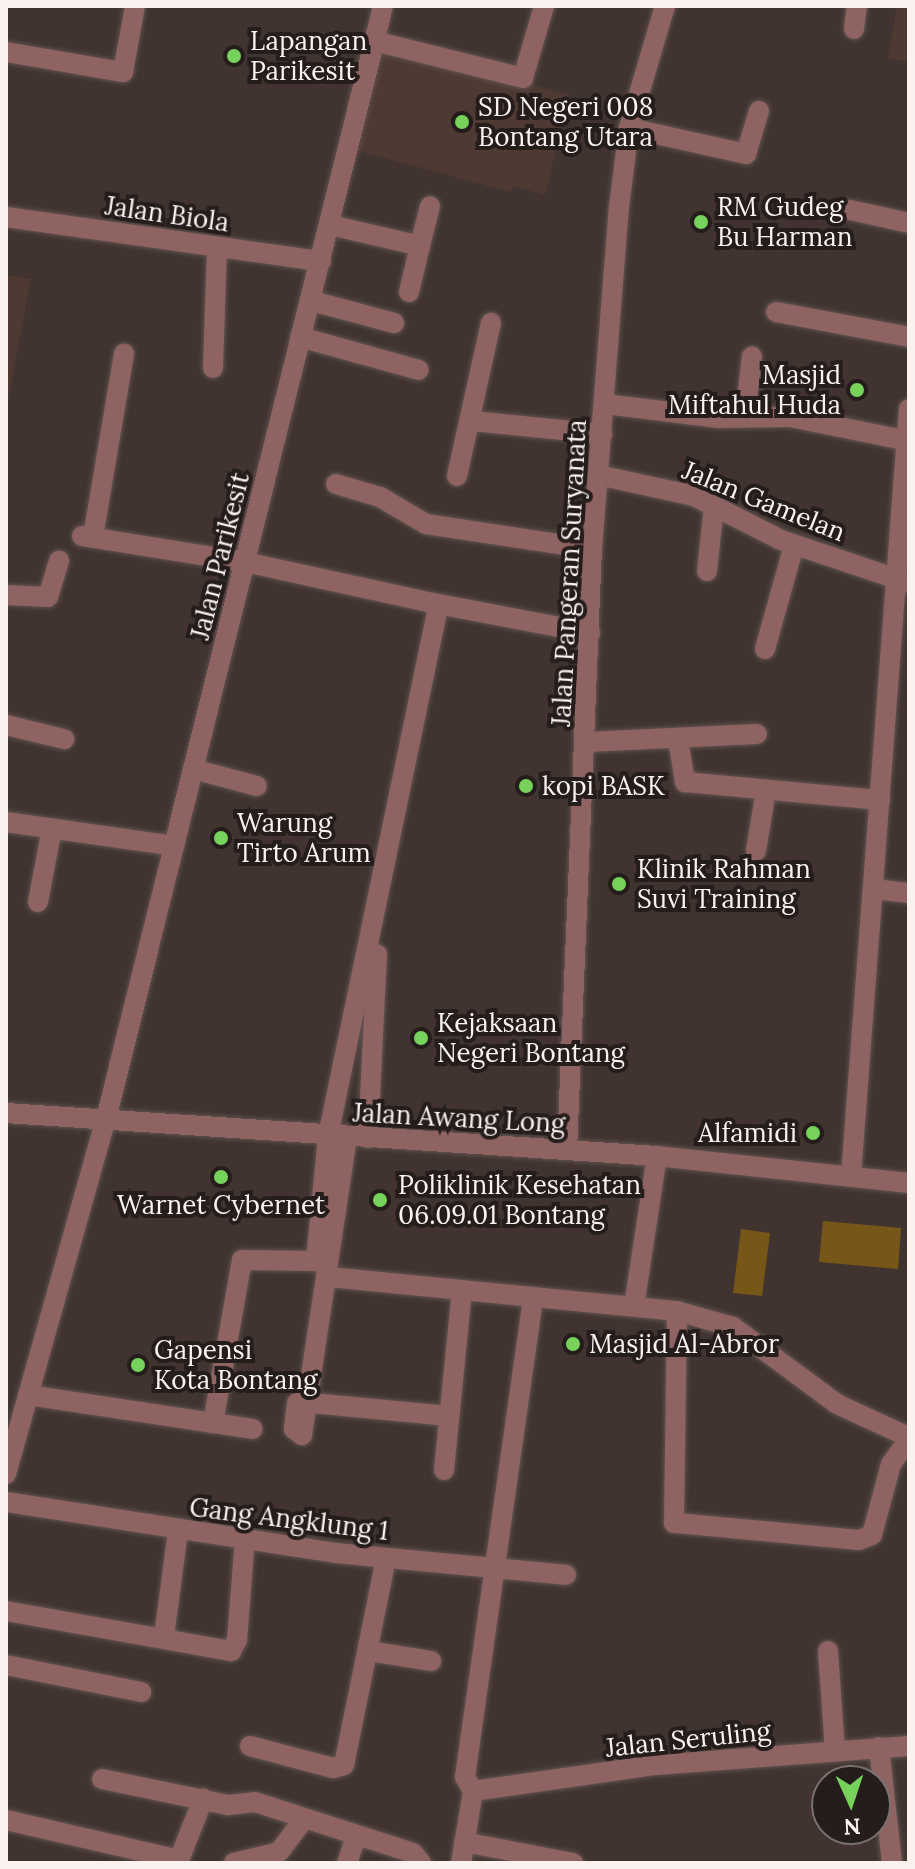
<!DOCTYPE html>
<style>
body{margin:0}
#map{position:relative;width:915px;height:1869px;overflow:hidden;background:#413430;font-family:Lora,serif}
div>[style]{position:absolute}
.built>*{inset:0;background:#4e3a33}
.green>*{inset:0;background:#775718}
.roads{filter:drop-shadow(0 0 2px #5f524f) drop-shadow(0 0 2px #5f524f)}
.minor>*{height:20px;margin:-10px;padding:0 10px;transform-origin:10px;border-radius:10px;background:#8e6362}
.tertiary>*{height:20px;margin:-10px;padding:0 10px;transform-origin:10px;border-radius:10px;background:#8e6362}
.dots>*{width:22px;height:22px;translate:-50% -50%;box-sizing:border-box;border:4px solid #241d1b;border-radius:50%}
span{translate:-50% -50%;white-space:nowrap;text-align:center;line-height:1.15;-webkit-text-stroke:8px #241d1b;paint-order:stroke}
.poi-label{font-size:26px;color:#fbf2f0}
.left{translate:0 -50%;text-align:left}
.right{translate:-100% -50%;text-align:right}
.street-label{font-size:26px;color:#fbf2f0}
.frame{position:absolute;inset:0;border:8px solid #fbf2f0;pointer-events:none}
.north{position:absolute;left:811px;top:1765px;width:80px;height:80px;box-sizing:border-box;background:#241d1b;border:2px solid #7a7270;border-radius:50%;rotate:177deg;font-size:22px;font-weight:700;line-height:32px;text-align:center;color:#fbf2f0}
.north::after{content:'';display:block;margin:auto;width:28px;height:36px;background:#76d25a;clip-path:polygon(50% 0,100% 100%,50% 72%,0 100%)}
</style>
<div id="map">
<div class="built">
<i style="clip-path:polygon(897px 6px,909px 6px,909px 62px,888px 58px)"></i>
<i style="clip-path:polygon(381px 43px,569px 95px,545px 195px,513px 186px,511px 192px,355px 150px)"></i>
<i style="clip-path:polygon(6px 275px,31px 279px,6px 410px)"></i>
</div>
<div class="green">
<i style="clip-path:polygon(823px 1221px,901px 1228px,898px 1269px,819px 1262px)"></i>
<i style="clip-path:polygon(741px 1229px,770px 1233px,762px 1296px,733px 1293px)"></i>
</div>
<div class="roads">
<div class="minor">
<i style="left:854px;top:29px;width:23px;rotate:-83deg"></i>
<i style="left:374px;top:41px;width:154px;rotate:13.9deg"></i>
<i style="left:523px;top:78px;width:75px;rotate:-73.7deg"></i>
<i style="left:6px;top:52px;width:119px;rotate:9.7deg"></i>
<i style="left:123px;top:72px;width:67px;rotate:-79.7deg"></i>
<i style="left:629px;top:128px;width:120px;rotate:12.5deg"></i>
<i style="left:746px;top:154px;width:45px;rotate:-73.2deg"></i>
<i style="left:850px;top:210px;width:60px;rotate:12.4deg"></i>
<i style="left:6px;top:217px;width:318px;rotate:8deg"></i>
<i style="left:330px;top:225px;width:92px;rotate:13.1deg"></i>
<i style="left:420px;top:246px;width:41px;rotate:-76deg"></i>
<i style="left:409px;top:292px;width:47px;rotate:-76.6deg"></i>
<i style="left:312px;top:301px;width:85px;rotate:15deg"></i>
<i style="left:776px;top:312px;width:135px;rotate:10.6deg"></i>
<i style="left:300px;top:337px;width:123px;rotate:15.5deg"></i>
<i style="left:213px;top:368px;width:121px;rotate:-88.1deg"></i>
<i style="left:605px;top:404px;width:115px;rotate:7deg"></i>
<i style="left:719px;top:418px;width:71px;rotate:-0.8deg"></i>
<i style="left:790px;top:417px;width:116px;rotate:11.4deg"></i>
<i style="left:745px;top:415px;width:59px;rotate:-83.2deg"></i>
<i style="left:472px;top:421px;width:131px;rotate:5.7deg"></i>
<i style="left:598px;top:475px;width:98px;rotate:12.3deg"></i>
<i style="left:694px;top:496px;width:97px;rotate:26.8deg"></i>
<i style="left:781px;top:540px;width:135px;rotate:18.6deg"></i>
<i style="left:457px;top:476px;width:157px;rotate:-77.5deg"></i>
<i style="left:336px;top:484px;width:46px;rotate:16.5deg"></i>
<i style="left:380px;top:497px;width:53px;rotate:30.4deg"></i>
<i style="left:426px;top:524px;width:168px;rotate:8.6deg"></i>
<i style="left:82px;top:536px;width:165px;rotate:9.1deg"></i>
<i style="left:245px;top:562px;width:192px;rotate:12.3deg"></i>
<i style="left:433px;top:603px;width:10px;rotate:66deg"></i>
<i style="left:437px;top:612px;width:535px;rotate:101.75deg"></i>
<i style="left:328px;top:1136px;width:126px;rotate:95.5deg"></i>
<i style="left:316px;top:1261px;width:74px;rotate:-179.2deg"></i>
<i style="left:242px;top:1260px;width:166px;rotate:100.1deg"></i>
<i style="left:93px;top:537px;width:186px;rotate:-80.4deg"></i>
<i style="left:707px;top:571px;width:65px;rotate:-83.9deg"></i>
<i style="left:6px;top:595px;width:42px;rotate:2.7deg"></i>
<i style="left:48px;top:597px;width:38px;rotate:-73deg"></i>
<i style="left:433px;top:603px;width:160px;rotate:10.8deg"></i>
<i style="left:765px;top:649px;width:108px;rotate:-74.4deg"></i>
<i style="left:6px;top:725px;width:60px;rotate:13.6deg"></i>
<i style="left:678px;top:739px;width:44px;rotate:80.8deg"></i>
<i style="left:685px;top:782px;width:196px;rotate:5.3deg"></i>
<i style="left:586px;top:742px;width:171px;rotate:-2.7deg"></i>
<i style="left:193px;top:769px;width:66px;rotate:14.9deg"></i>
<i style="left:6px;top:822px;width:170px;rotate:8.1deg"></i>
<i style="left:756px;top:851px;width:62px;rotate:-80.7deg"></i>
<i style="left:875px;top:889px;width:34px;rotate:7deg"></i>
<i style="left:38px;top:902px;width:75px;rotate:-79.3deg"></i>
<i style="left:368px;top:1138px;width:184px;rotate:-87.2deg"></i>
<i style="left:567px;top:1150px;width:602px;rotate:-87.62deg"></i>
<i style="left:592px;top:549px;width:343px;rotate:-85.5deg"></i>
<i style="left:619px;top:207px;width:80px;rotate:-82.8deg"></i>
<i style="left:629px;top:128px;width:127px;rotate:-73.6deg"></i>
<i style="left:851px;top:1176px;width:769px;rotate:-85.68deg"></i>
<i style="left:329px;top:1277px;width:350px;rotate:5.6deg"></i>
<i style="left:677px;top:1311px;width:58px;rotate:15.9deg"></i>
<i style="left:733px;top:1327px;width:129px;rotate:36.5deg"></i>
<i style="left:837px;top:1404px;width:74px;rotate:24.8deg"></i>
<i style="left:904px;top:1435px;width:8px;rotate:67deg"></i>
<i style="left:907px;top:1442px;width:27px;rotate:126deg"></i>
<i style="left:891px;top:1464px;width:73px;rotate:105deg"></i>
<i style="left:872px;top:1535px;width:14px;rotate:159deg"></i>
<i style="left:859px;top:1540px;width:186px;rotate:-174.7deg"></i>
<i style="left:674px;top:1523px;width:212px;rotate:-89.2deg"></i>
<i style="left:634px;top:1306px;width:152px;rotate:-81.3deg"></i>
<i style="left:28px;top:1395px;width:227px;rotate:8.6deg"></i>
<i style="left:297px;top:1403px;width:26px;rotate:97deg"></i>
<i style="left:294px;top:1429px;width:10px;rotate:37deg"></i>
<i style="left:302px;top:1435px;width:300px;rotate:-81.4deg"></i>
<i style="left:311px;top:1403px;width:139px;rotate:5.4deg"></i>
<i style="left:444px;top:1470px;width:181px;rotate:-84.3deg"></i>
<i style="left:6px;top:1502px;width:333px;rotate:8.8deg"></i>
<i style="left:335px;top:1553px;width:232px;rotate:5.4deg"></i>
<i style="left:6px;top:1611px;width:229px;rotate:10.1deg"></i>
<i style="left:231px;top:1651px;width:13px;rotate:-61deg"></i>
<i style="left:237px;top:1640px;width:101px;rotate:-85.5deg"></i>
<i style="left:164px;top:1637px;width:107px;rotate:-82.5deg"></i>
<i style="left:369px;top:1651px;width:63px;rotate:9.2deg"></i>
<i style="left:828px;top:1651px;width:100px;rotate:86deg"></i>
<i style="left:6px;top:1665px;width:138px;rotate:11.3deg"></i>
<i style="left:250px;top:1746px;width:86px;rotate:14.8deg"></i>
<i style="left:333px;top:1768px;width:11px;rotate:-15deg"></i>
<i style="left:344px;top:1765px;width:211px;rotate:-78.5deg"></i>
<i style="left:879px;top:1747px;width:117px;rotate:83.6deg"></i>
<i style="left:102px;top:1779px;width:129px;rotate:11.7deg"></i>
<i style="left:228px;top:1805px;width:27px;rotate:-6deg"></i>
<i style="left:255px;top:1802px;width:166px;rotate:17.9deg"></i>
<i style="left:413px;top:1853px;width:13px;rotate:51deg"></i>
<i style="left:473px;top:1791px;width:185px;rotate:-8.1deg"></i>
<i style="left:656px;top:1765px;width:254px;rotate:-4.3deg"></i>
<i style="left:6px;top:1820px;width:178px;rotate:13deg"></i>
<i style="left:179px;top:1860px;width:66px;rotate:-68.5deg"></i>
<i style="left:464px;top:1842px;width:111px;rotate:10.9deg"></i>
<i style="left:234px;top:1863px;width:46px;rotate:-13.7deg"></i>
<i style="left:279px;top:1852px;width:41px;rotate:-52.9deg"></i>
<i style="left:347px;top:1863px;width:28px;rotate:-71deg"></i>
<i style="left:461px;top:1863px;width:73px;rotate:-80.5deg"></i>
<i style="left:473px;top:1791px;width:16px;rotate:-120deg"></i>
<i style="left:465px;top:1777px;width:485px;rotate:-81.9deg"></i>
</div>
<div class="tertiary">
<i style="left:6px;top:1113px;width:652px;rotate:3.78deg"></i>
<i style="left:657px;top:1156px;width:253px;rotate:6.1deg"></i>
<i style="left:6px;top:1474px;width:369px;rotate:-74.3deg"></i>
<i style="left:106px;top:1119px;width:1147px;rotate:-76.02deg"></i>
</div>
</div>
<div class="dots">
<i style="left:234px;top:56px;background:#76d25a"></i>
<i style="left:462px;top:122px;background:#76d25a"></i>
<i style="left:701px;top:222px;background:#76d25a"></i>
<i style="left:857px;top:390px;background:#76d25a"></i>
<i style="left:526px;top:786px;background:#76d25a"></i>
<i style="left:221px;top:838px;background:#76d25a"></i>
<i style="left:619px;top:884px;background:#76d25a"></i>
<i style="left:421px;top:1038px;background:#76d25a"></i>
<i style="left:813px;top:1133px;background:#76d25a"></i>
<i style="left:221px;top:1177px;background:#76d25a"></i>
<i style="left:380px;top:1200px;background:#76d25a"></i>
<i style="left:573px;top:1344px;background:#76d25a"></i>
<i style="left:138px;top:1365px;background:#76d25a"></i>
</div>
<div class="poi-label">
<span class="left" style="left:250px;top:56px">Lapangan<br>Parikesit</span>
<span class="left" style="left:478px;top:122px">SD Negeri 008<br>Bontang Utara</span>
<span class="left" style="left:717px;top:222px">RM Gudeg<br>Bu Harman</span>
<span class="right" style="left:841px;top:390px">Masjid<br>Miftahul Huda</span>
<span class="left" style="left:542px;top:786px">kopi BASK</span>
<span class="left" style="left:237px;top:838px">Warung<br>Tirto Arum</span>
<span class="left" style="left:637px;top:884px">Klinik Rahman<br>Suvi Training</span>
<span class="left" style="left:437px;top:1038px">Kejaksaan<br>Negeri Bontang</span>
<span class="right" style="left:797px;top:1133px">Alfamidi</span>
<span class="left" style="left:398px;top:1200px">Poliklinik Kesehatan<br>06.09.01 Bontang</span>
<span style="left:221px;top:1205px">Warnet Cybernet</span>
<span class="left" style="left:589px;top:1344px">Masjid Al-Abror</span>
<span class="left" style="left:154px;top:1365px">Gapensi<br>Kota Bontang</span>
</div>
<div class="street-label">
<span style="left:167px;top:214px;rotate:8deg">Jalan Biola</span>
<span style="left:764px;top:501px;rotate:22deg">Jalan Gamelan</span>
<span style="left:220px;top:556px;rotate:-76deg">Jalan Parikesit</span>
<span style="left:569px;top:573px;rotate:-87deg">Jalan Pangeran Suryanata</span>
<span style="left:459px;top:1118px;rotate:3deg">Jalan Awang Long</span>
<span style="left:289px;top:1519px;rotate:7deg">Gang Angklung 1</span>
<span style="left:688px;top:1739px;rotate:-6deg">Jalan Seruling</span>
</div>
<div class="frame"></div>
<div class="north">N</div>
</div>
